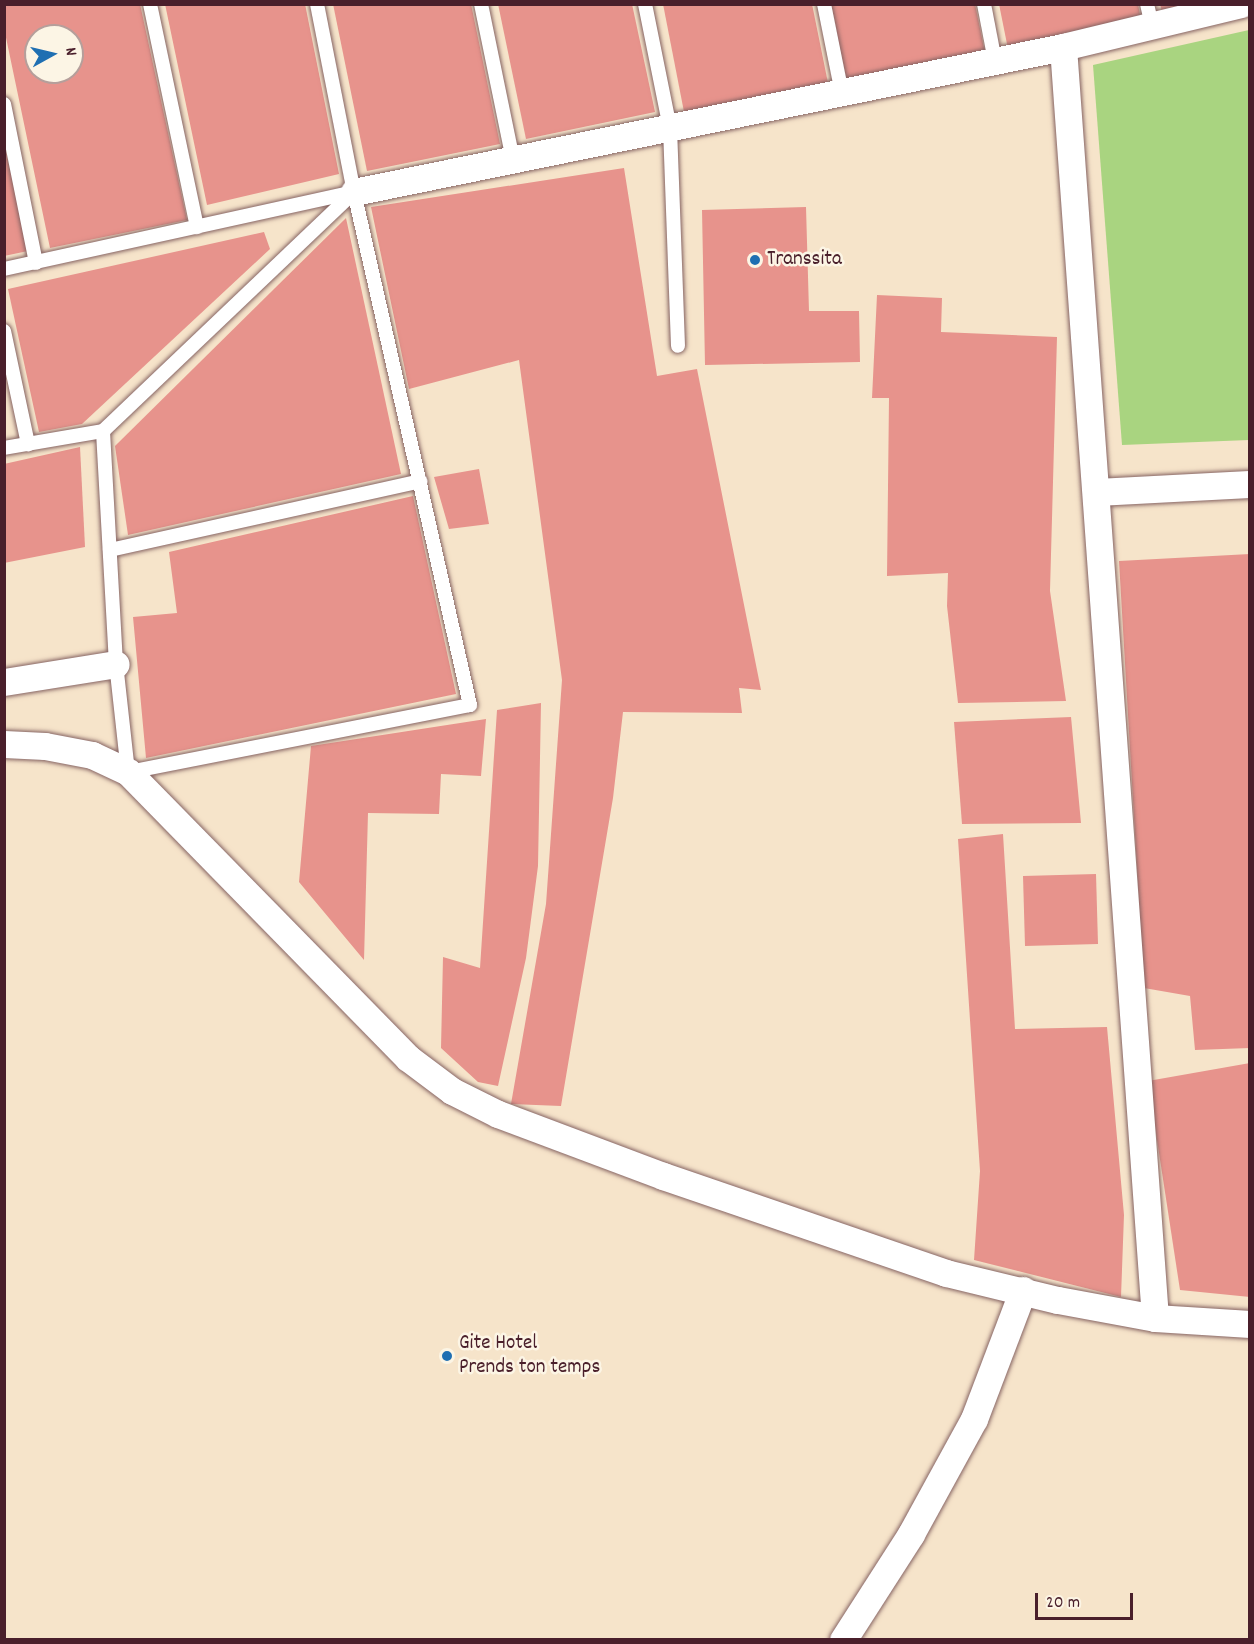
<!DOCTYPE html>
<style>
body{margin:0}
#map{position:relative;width:1254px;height:1644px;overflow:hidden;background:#f6e4ca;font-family:Dekko,sans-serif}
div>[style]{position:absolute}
.green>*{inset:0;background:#a9d480}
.building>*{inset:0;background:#e7938c}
.roads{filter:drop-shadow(0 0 2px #866463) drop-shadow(0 0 2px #866463)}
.service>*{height:14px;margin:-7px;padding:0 7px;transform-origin:7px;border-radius:7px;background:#fff}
.minor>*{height:27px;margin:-13.5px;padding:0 13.5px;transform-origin:13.5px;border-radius:13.5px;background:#fff}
.dots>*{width:16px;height:16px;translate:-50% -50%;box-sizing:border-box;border:3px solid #fcf5e5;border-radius:50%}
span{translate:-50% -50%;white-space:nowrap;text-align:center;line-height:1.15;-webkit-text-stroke:5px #fcf5e5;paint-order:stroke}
.poi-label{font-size:21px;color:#4a1f2b}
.left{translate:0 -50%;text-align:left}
.frame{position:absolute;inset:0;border:6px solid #4a1f2b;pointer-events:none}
.north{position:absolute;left:24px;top:24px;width:60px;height:60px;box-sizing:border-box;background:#fcf5e5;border:2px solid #b59f9b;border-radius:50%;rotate:82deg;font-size:16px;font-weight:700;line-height:24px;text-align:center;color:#4a1f2b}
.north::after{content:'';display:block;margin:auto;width:21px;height:27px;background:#1f6fb2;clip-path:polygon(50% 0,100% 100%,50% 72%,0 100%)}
.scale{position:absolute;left:1035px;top:1593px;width:98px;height:27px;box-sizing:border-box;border:3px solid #4a1f2b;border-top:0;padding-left:8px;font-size:18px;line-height:21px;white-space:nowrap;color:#4a1f2b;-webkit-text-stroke:4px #fcf5e5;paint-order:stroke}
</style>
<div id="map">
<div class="green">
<i style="clip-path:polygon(1249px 30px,1249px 440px,1122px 445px,1093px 65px)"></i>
</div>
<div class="building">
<i style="clip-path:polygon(evenodd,4px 4px,140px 4px,187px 220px,50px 248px,4px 28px,4px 4px,36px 36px,72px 36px,72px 72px,36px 72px,36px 36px)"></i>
<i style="clip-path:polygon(165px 4px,305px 4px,339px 174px,207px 205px)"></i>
<i style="clip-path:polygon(333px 4px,471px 4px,500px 144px,367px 171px)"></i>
<i style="clip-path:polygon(498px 4px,632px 4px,655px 112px,526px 139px)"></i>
<i style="clip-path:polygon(663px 4px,812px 4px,829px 88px,685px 117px)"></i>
<i style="clip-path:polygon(831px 4px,975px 4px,985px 53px,846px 82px)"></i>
<i style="clip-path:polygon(999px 4px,1138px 4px,1141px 21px,1008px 49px)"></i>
<i style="clip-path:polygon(1160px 4px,1207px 4px,1163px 15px)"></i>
<i style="clip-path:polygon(4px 142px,28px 251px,4px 256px)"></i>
<i style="clip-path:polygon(624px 168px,657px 376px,697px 369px,761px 690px,739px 688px,742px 713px,623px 712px,613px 798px,561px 1106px,511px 1104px,546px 904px,562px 680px,519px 360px,409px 389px,371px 207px)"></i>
<i style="clip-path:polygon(806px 207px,809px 311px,859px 311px,860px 362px,705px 365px,702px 210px)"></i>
<i style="clip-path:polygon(346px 218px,401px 474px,128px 535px,115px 446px)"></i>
<i style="clip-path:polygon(264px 232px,270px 249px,82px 424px,39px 432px,8px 289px)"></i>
<i style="clip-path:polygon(877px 295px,942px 298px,941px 332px,1057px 337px,1050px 591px,1066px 701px,958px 703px,947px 606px,948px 573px,887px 576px,889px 398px,872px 398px)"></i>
<i style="clip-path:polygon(80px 447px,85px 547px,4px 563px,4px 464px)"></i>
<i style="clip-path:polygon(479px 469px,489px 524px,449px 529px,434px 477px)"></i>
<i style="clip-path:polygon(413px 496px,456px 694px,146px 758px,133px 617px,177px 613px,169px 552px)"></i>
<i style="clip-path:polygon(1250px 554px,1250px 1048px,1195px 1050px,1190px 996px,1144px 988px,1119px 561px)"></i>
<i style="clip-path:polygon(541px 703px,538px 866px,526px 958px,498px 1086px,478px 1082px,441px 1048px,443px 957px,480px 968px,497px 710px)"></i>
<i style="clip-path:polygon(1071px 717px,1081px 823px,962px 824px,954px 722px)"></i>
<i style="clip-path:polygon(486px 719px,481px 776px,441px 774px,439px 814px,368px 813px,364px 960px,299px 882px,311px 746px)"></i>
<i style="clip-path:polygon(1003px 834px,1015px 1029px,1107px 1027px,1124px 1215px,1121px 1297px,974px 1260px,980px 1171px,958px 839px)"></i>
<i style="clip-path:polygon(1096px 874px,1098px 944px,1025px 946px,1023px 876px)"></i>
<i style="clip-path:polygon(1250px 1063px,1250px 1297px,1180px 1290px,1148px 1081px)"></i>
</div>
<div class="roads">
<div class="service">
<i style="left:150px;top:4px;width:228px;rotate:78.1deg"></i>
<i style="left:317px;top:4px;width:192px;rotate:78.9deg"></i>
<i style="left:354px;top:192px;width:526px;rotate:77.26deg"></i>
<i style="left:470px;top:705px;width:349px;rotate:168.9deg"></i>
<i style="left:128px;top:772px;width:109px;rotate:-96.3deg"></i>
<i style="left:116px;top:664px;width:233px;rotate:-93.2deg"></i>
<i style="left:103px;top:431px;width:347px;rotate:-43.6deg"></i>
<i style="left:481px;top:4px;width:159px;rotate:78.4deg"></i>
<i style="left:645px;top:4px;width:126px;rotate:78.6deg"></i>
<i style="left:670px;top:128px;width:218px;rotate:87.9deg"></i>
<i style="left:824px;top:4px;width:91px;rotate:78.6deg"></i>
<i style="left:984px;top:4px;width:58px;rotate:79.1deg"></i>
<i style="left:1147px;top:4px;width:23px;rotate:77deg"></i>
<i style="left:4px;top:104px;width:162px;rotate:78.6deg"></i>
<i style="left:4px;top:269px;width:358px;rotate:-12.4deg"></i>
<i style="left:4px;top:331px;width:116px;rotate:78deg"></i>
<i style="left:4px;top:448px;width:100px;rotate:-9.7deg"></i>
<i style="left:110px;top:550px;width:318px;rotate:-12.5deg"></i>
</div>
<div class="minor">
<i style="left:1063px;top:47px;width:1274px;rotate:85.86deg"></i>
<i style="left:354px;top:192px;width:724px;rotate:-11.56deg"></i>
<i style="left:1063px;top:47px;width:183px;rotate:-13.6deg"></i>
<i style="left:1096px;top:492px;width:154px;rotate:-3deg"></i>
<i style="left:4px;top:682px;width:113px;rotate:-9.1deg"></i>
<i style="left:4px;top:744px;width:41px;rotate:2.8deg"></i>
<i style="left:45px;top:746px;width:48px;rotate:10.8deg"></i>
<i style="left:92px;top:755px;width:40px;rotate:25deg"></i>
<i style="left:128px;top:772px;width:400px;rotate:45.6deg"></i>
<i style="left:408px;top:1058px;width:55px;rotate:36.9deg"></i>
<i style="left:452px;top:1091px;width:51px;rotate:26.6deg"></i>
<i style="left:498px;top:1114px;width:176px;rotate:20.6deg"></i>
<i style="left:663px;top:1176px;width:299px;rotate:18.9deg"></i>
<i style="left:946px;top:1273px;width:115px;rotate:13.6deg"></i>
<i style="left:1058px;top:1300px;width:99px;rotate:10.5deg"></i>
<i style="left:1155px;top:1318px;width:95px;rotate:3.6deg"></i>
<i style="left:843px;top:1640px;width:126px;rotate:-57.3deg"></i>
<i style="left:911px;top:1534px;width:131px;rotate:-61.3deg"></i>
<i style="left:974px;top:1419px;width:138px;rotate:-69.2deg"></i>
</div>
</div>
<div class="dots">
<i style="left:755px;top:260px;background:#1f6fb2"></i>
<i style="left:447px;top:1356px;background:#1f6fb2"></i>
</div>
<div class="poi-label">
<span class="left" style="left:767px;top:260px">Transsita</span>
<span class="left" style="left:459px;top:1356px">Gite Hotel<br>Prends ton temps</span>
</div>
<div class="frame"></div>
<div class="north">N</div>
<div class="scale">20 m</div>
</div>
